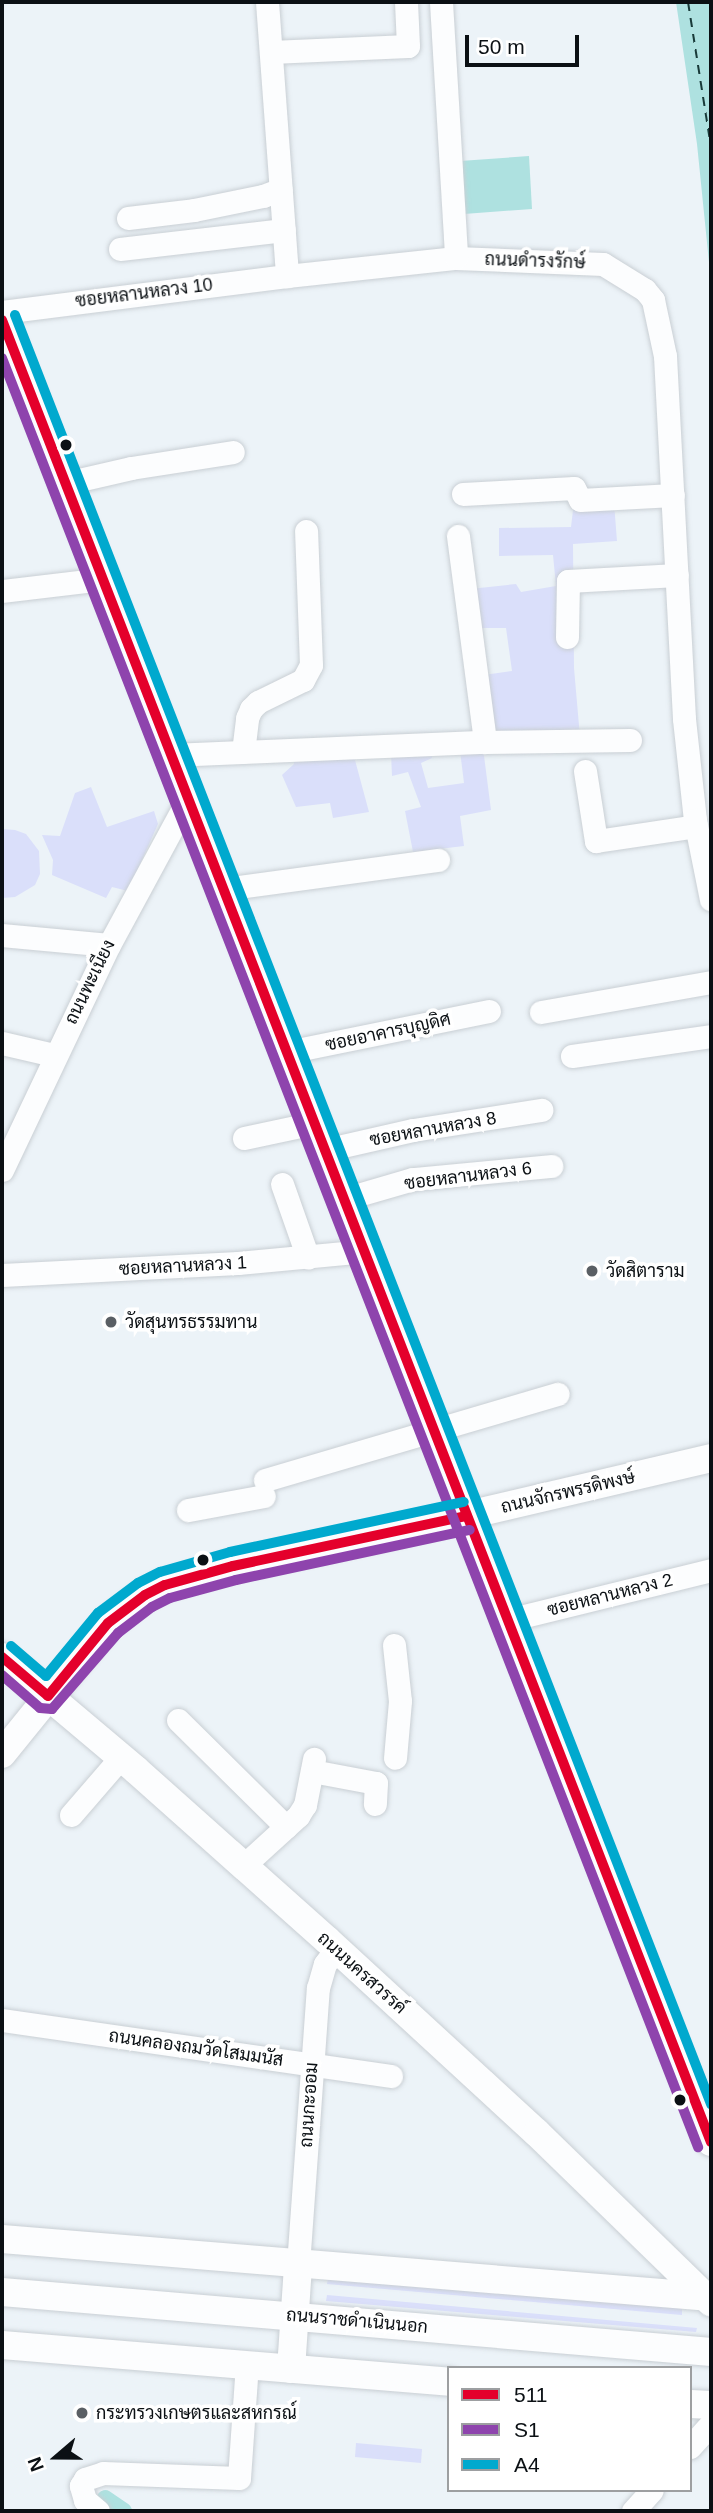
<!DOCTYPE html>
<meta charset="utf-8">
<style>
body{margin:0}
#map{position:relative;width:713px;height:2513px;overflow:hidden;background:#ecf3f8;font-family:Helvetica,Sarabun,sans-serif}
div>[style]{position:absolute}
.green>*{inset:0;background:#dadffa}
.water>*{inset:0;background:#aee1e0}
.canal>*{height:16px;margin:-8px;padding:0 8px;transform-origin:8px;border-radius:8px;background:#aee1e0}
.ferry>*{height:2px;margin-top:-1px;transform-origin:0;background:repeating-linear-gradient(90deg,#183a39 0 9px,transparent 0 16px)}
.roads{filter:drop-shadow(0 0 2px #c9cfd4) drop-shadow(0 0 2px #c9cfd4)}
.minor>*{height:23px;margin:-11.5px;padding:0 11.5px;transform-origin:11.5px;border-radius:11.5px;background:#fcfdfe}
.major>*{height:28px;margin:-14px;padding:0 14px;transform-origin:14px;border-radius:14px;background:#fcfdfe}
.bus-1>*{height:10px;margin:-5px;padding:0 5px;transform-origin:5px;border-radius:5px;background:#e4002b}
.bus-2>*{height:10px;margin:-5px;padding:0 5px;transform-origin:5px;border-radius:5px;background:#8e44ad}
.bus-3>*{height:10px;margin:-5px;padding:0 5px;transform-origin:5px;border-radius:5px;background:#00a9ce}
.dots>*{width:19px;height:19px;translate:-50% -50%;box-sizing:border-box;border:4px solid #fff;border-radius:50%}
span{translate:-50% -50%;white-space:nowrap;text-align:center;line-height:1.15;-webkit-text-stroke:7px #fff;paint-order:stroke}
.street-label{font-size:18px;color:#0b1014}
.poi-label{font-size:18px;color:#0b1014}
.left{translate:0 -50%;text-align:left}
.frame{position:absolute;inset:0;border:4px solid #0b1014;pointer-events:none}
.legend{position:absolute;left:447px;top:2366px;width:245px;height:126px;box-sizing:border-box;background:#fff;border:2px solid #9d9fa1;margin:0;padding:9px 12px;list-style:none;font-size:21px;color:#0b1014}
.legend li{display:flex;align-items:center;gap:14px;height:35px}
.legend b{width:35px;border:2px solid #9d9fa1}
.north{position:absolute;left:21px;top:2422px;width:70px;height:70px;-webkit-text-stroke:5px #fff;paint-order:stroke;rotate:250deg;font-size:19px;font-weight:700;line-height:28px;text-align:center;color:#0b1014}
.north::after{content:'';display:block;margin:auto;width:24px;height:32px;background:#0b1014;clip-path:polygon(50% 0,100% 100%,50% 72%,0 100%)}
.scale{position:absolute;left:465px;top:35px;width:114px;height:32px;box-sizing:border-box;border:4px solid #0b1014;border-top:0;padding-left:9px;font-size:21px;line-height:24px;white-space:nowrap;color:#0b1014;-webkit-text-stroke:5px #fff;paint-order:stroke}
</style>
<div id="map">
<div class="green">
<i style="clip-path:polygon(574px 502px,614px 503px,617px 541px,573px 544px,574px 668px,580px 737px,485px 738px,477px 676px,512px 671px,506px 628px,474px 628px,470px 589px,516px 584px,521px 592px,556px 586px,553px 555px,499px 556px,499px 528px,571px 527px)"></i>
<i style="clip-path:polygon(483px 748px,491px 810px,460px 816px,464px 846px,413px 852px,405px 811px,421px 807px,408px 772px,392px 776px,391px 754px,431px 750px,432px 758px,421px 763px,428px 788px,464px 783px,460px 751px)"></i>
<i style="clip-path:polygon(352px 749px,369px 812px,333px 818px,330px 803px,296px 807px,282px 775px,294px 764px,293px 752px)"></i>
<i style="clip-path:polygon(91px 787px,107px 827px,154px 811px,158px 824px,128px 891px,112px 887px,106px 898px,52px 875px,53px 860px,42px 835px,60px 836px,75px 793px)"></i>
<i style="clip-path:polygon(2px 829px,15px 830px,26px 834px,39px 851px,40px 874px,35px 885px,15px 897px,2px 898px)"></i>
<i style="clip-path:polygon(328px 2277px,682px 2308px,682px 2315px,327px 2284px)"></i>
<i style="clip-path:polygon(327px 2295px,697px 2328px,696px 2332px,326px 2301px)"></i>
<i style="clip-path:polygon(356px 2443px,422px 2449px,421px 2463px,355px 2457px)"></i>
</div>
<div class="water">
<i style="clip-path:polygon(676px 2px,711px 2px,711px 282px,697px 144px)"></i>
<i style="clip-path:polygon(529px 156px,532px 209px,464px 214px,460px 161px)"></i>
</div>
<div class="canal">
<i style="left:105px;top:2498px;width:23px;rotate:34deg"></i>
</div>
<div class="ferry">
<i style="left:688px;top:2px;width:147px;rotate:81deg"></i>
</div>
<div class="roads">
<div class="minor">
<i style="left:267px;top:2px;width:275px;rotate:85.8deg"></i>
<i style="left:287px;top:276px;width:170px;rotate:-6.1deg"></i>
<i style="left:456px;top:258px;width:147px;rotate:2.3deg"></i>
<i style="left:603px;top:264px;width:49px;rotate:31.8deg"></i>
<i style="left:645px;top:290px;width:13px;rotate:51deg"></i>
<i style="left:653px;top:300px;width:57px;rotate:77.9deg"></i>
<i style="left:665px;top:356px;width:363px;rotate:87deg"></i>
<i style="left:684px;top:719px;width:102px;rotate:83.8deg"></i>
<i style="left:695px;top:820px;width:81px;rotate:78.6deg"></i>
<i style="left:441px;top:2px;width:256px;rotate:86.6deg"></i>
<i style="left:271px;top:52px;width:137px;rotate:-2.5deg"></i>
<i style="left:408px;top:46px;width:44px;rotate:-92.6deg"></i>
<i style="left:128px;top:218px;width:66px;rotate:-6.9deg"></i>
<i style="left:194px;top:210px;width:70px;rotate:-11.5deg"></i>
<i style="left:263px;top:196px;width:19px;rotate:-21deg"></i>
<i style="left:120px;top:249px;width:165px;rotate:-6.6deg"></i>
<i style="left:2px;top:312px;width:287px;rotate:-7.2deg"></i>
<i style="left:66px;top:483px;width:67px;rotate:-13deg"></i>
<i style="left:131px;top:468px;width:103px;rotate:-8.9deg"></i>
<i style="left:463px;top:494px;width:111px;rotate:-3.1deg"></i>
<i style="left:574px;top:488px;width:13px;rotate:63deg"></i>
<i style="left:580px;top:500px;width:93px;rotate:-3.1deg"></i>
<i style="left:458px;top:536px;width:208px;rotate:82.5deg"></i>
<i style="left:2px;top:591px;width:102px;rotate:-6.8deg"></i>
<i style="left:567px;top:637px;width:56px;rotate:-89deg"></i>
<i style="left:568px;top:581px;width:109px;rotate:-3.2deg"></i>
<i style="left:243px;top:752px;width:34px;rotate:-83deg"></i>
<i style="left:247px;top:718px;width:10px;rotate:-66deg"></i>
<i style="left:251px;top:709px;width:10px;rotate:-45deg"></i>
<i style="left:258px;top:702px;width:50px;rotate:-26.1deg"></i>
<i style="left:303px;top:680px;width:17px;rotate:-62deg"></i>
<i style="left:311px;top:665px;width:134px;rotate:-92.1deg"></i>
<i style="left:171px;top:755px;width:314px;rotate:-2.4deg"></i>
<i style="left:485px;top:742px;width:145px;rotate:-0.8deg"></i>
<i style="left:585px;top:771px;width:71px;rotate:81.1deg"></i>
<i style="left:596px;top:841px;width:101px;rotate:-8.5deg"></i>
<i style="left:223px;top:889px;width:217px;rotate:-7.7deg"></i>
<i style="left:2px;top:935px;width:107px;rotate:5.3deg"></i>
<i style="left:541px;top:1012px;width:173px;rotate:-10deg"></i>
<i style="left:2px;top:1043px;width:53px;rotate:13deg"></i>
<i style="left:287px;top:1052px;width:206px;rotate:-11.5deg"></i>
<i style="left:572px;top:1056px;width:140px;rotate:-8.2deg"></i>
<i style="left:244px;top:1138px;width:72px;rotate:-12.1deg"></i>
<i style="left:325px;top:1150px;width:90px;rotate:-12.8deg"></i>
<i style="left:413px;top:1130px;width:130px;rotate:-8.9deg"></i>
<i style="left:2px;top:1170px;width:249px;rotate:-64.6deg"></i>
<i style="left:109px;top:945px;width:166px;rotate:-61.6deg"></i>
<i style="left:282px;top:1184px;width:78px;rotate:70.6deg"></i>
<i style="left:344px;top:1199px;width:72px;rotate:-16.2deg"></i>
<i style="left:413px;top:1179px;width:139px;rotate:-5.4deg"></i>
<i style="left:2px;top:1275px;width:236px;rotate:-2.9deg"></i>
<i style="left:238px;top:1263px;width:128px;rotate:-5.4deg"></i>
<i style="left:265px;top:1480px;width:305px;rotate:-16.4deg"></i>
<i style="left:188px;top:1510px;width:77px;rotate:-10.4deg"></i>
<i style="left:508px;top:1620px;width:209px;rotate:-13.8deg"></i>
<i style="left:394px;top:1645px;width:56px;rotate:83.9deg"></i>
<i style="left:400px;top:1701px;width:57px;rotate:95deg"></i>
<i style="left:178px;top:1720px;width:152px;rotate:44.7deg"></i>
<i style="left:312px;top:1771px;width:65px;rotate:10.6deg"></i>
<i style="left:376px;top:1783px;width:21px;rotate:93deg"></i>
<i style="left:71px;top:1815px;width:77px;rotate:-49.2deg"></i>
<i style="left:242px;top:1867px;width:76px;rotate:-42.3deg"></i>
<i style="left:298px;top:1816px;width:13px;rotate:-58deg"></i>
<i style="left:305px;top:1805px;width:47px;rotate:-78.9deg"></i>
<i style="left:2px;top:2020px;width:393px;rotate:8.2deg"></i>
<i style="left:298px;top:2265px;width:278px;rotate:-85.9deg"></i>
<i style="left:318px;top:1988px;width:25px;rotate:-74deg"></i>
<i style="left:325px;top:1964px;width:19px;rotate:-54deg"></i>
<i style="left:690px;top:2447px;width:31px;rotate:-48deg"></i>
<i style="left:98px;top:2511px;width:17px;rotate:-140deg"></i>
<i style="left:85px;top:2500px;width:15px;rotate:-106deg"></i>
<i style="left:81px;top:2486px;width:8px;rotate:-60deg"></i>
<i style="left:85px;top:2479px;width:19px;rotate:-18deg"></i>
<i style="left:103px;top:2473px;width:136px;rotate:2.1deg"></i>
<i style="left:239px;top:2478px;width:113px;rotate:-86deg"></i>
<i style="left:633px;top:2511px;width:28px;rotate:-48deg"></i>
</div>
<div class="major">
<i style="left:2px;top:320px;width:1955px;rotate:68.74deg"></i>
<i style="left:2px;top:1657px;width:175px;rotate:40.1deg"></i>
<i style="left:136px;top:1770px;width:256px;rotate:41.7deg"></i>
<i style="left:327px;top:1940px;width:285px;rotate:42.6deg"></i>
<i style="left:537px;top:2133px;width:243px;rotate:44.2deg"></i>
<i style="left:2px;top:1754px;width:169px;rotate:-51deg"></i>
<i style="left:108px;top:1623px;width:46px;rotate:-37.1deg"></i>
<i style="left:145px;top:1595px;width:22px;rotate:-27deg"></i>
<i style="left:165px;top:1585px;width:71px;rotate:-15.6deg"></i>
<i style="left:233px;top:1566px;width:140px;rotate:-11.6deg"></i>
<i style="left:370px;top:1538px;width:350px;rotate:-13.2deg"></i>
<i style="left:2px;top:2239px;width:711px;rotate:4.68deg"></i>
<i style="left:2px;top:2292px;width:712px;rotate:4.84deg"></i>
<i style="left:2px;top:2345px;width:449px;rotate:4.7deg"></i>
<i style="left:291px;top:2369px;width:104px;rotate:-86.1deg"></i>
<i style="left:690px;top:2404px;width:21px;rotate:3deg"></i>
</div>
</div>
<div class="bus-1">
<i style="left:2px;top:320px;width:1955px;rotate:68.74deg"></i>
<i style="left:2px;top:1657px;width:60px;rotate:40.3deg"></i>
<i style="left:48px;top:1696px;width:94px;rotate:-50.6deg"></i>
<i style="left:108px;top:1623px;width:46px;rotate:-37.1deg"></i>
<i style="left:145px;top:1595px;width:22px;rotate:-27deg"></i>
<i style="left:165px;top:1585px;width:71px;rotate:-15.6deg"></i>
<i style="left:233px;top:1566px;width:239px;rotate:-12.1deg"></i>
</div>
<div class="bus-2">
<i style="left:2px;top:358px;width:1920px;rotate:68.74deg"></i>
<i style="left:2px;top:1675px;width:50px;rotate:41deg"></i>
<i style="left:40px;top:1708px;width:12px;rotate:5deg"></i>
<i style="left:52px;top:1709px;width:101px;rotate:-49deg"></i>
<i style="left:118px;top:1633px;width:43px;rotate:-37.4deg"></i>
<i style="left:152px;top:1607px;width:20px;rotate:-27deg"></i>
<i style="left:170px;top:1598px;width:68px;rotate:-15.3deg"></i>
<i style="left:236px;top:1580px;width:239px;rotate:-12.1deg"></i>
</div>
<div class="bus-3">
<i style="left:15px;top:315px;width:1920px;rotate:68.74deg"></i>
<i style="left:11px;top:1646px;width:46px;rotate:40.6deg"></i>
<i style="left:46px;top:1676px;width:82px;rotate:-50.5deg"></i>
<i style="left:98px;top:1613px;width:50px;rotate:-36.9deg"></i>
<i style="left:138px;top:1583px;width:25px;rotate:-27deg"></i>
<i style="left:160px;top:1572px;width:73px;rotate:-15.9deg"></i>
<i style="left:230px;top:1552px;width:239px;rotate:-12.1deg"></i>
</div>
<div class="dots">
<i style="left:66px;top:445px;background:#0b1014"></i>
<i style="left:592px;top:1271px;background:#5a5f64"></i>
<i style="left:111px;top:1322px;background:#5a5f64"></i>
<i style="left:203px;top:1560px;background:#0b1014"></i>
<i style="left:680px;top:2100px;background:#0b1014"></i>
<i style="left:82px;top:2413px;background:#5a5f64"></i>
</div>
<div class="street-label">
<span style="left:535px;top:261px;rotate:2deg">ถนนดำรงรักษ์</span>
<span style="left:144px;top:293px;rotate:-7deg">ซอยหลานหลวง 10</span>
<span style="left:90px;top:982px;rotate:-64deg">ถนนพะเนียง</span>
<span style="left:388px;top:1032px;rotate:-12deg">ซอยอาคารบุญดิศ</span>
<span style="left:433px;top:1129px;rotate:-10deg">ซอยหลานหลวง 8</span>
<span style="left:468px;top:1176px;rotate:-7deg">ซอยหลานหลวง 6</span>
<span style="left:183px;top:1266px;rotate:-3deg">ซอยหลานหลวง 1</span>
<span style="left:568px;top:1492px;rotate:-13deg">ถนนจักรพรรดิพงษ์</span>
<span style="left:610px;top:1595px;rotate:-14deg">ซอยหลานหลวง 2</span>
<span style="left:362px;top:1973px;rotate:42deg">ถนนนครสวรรค์</span>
<span style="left:196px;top:2048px;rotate:8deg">ถนนคลองถมวัดโสมมนัส</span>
<span style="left:309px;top:2105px;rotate:-86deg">ถนนกะออม</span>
<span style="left:357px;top:2321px;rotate:5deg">ถนนราชดำเนินนอก</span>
</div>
<div class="poi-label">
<span class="left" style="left:606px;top:1271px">วัดสิตาราม</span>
<span class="left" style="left:125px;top:1322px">วัดสุนทรธรรมทาน</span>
<span class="left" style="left:96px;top:2413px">กระทรวงเกษตรและสหกรณ์</span>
</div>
<div class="frame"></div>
<ul class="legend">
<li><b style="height:9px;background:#e4002b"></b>511</li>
<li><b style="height:9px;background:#8e44ad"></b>S1</li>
<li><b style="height:9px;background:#00a9ce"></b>A4</li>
</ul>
<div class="north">N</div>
<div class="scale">50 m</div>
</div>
